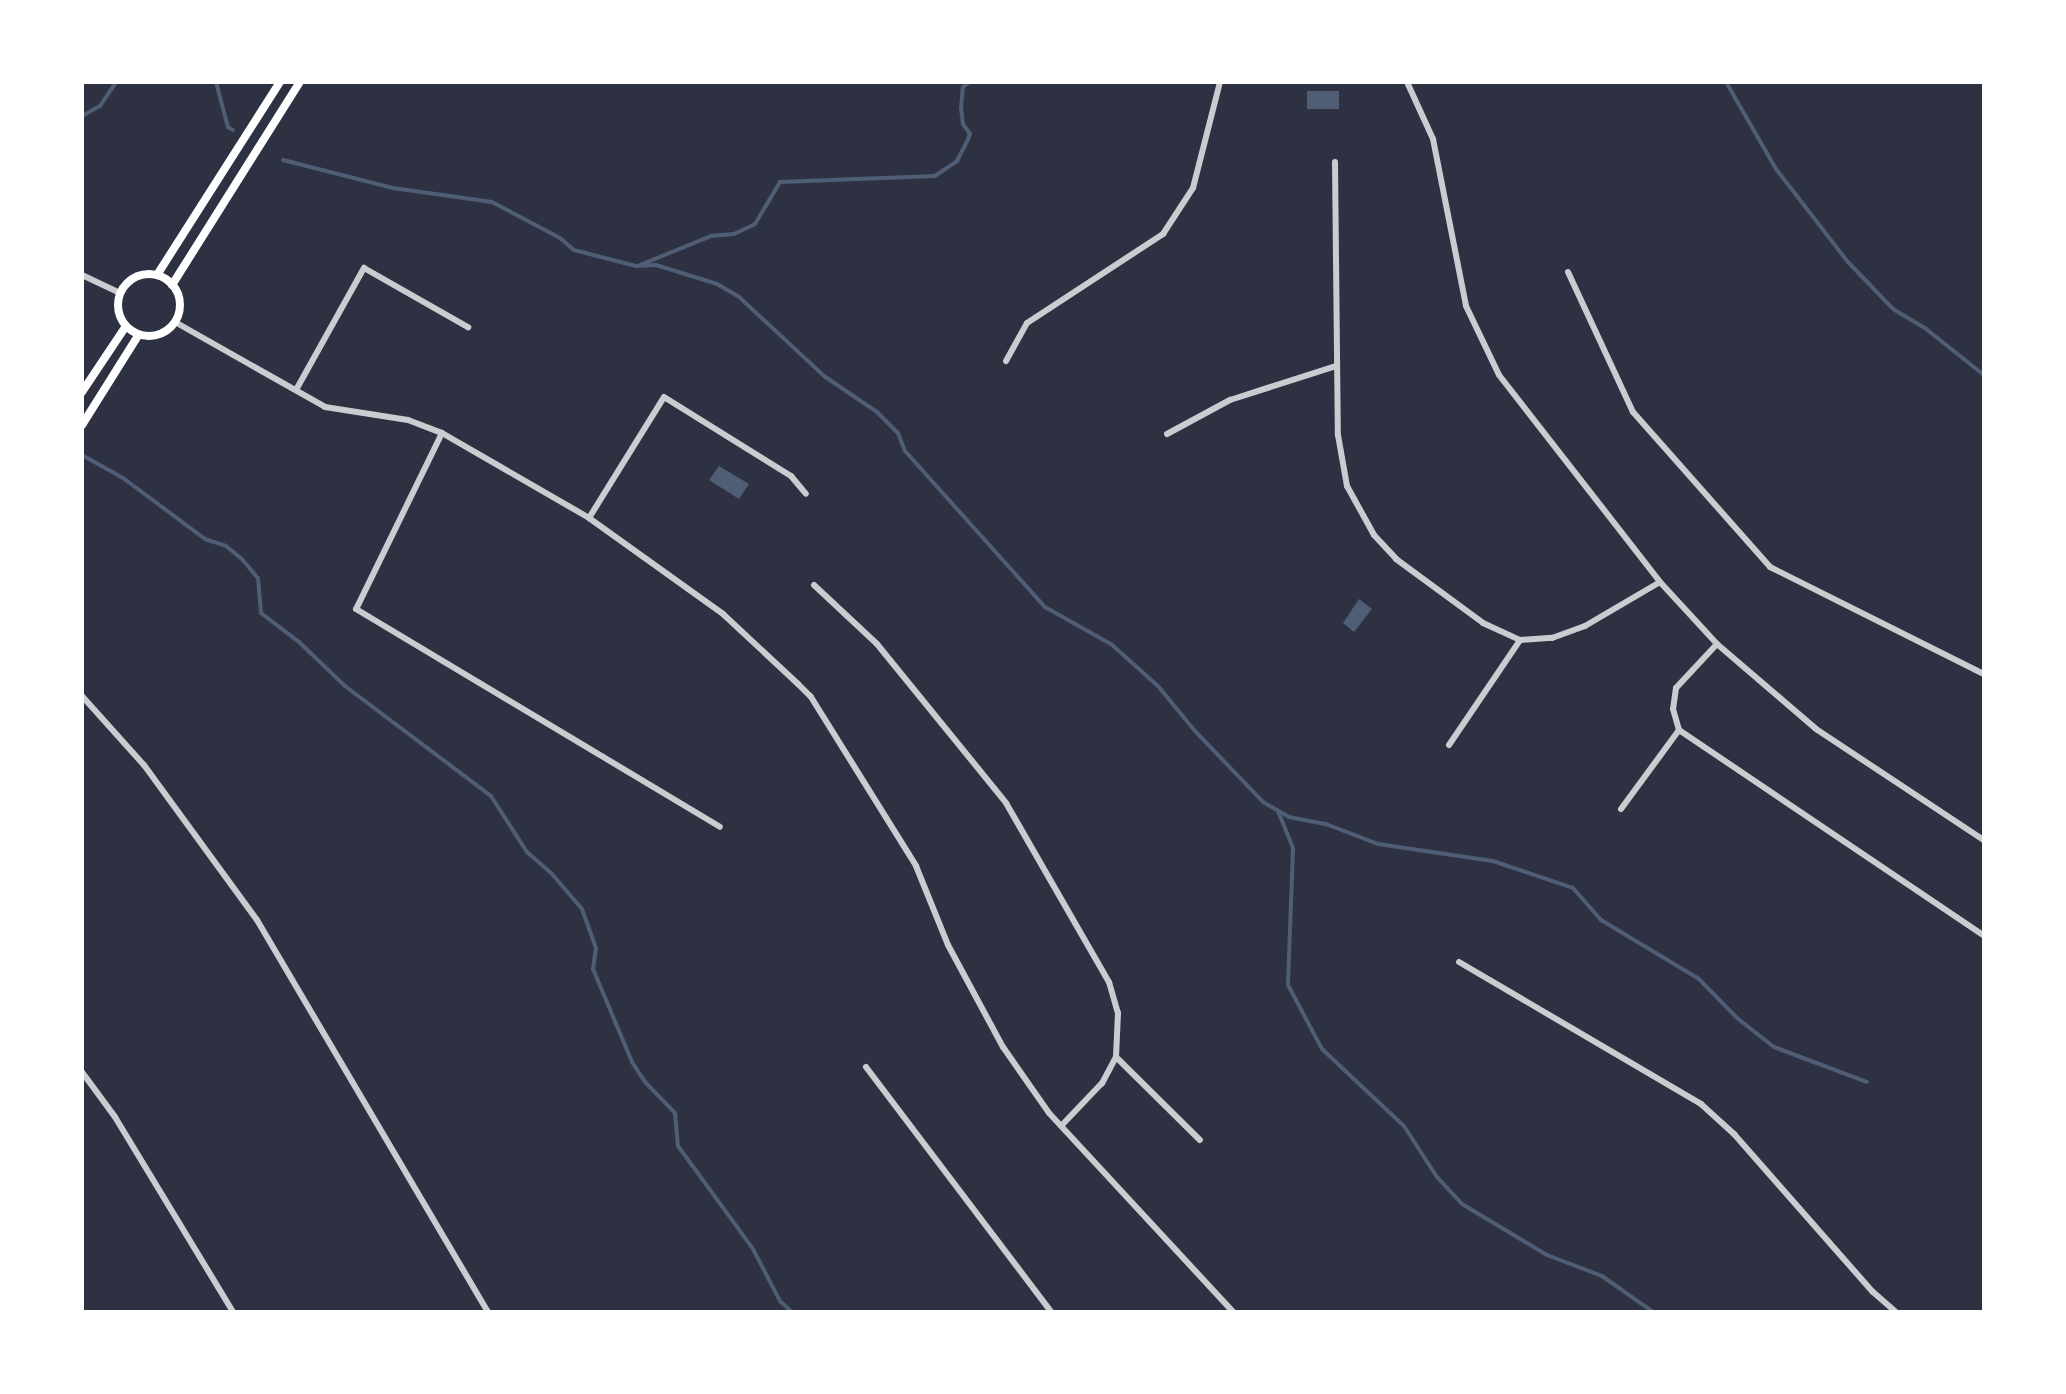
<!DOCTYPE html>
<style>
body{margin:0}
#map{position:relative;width:2066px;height:1394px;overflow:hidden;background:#2d3142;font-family:"Titillium Web",sans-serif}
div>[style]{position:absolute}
.water>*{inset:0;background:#4f5d75}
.stream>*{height:4px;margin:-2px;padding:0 2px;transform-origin:2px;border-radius:2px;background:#4f5d75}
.minor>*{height:6px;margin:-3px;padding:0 3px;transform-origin:3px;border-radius:3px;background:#caccd0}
.secondary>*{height:8px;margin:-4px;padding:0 4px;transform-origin:4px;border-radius:4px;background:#fff}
.secondary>.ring{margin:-4px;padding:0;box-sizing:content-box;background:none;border:8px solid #fff;border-radius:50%}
span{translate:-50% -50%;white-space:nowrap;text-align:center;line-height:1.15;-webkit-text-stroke:7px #fff;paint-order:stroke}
.frame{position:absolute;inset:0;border:84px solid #fff;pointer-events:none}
</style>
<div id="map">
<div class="water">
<i style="clip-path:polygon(1307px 91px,1339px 91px,1339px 109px,1307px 109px)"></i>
<i style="clip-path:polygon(719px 466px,749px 484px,739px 499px,709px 480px)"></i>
<i style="clip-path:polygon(1359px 599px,1372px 609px,1354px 632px,1343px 623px)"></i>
</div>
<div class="stream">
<i style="left:216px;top:82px;width:47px;rotate:75.1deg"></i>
<i style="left:228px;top:127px;width:6px;rotate:31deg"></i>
<i style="left:1726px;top:82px;width:100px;rotate:60.1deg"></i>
<i style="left:1776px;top:169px;width:118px;rotate:52.3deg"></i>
<i style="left:1848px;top:262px;width:65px;rotate:46.2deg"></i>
<i style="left:1893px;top:309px;width:39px;rotate:31deg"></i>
<i style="left:1926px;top:329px;width:74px;rotate:38.4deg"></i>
<i style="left:82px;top:116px;width:21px;rotate:-29deg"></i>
<i style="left:100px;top:106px;width:29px;rotate:-56deg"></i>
<i style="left:283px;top:160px;width:114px;rotate:14.3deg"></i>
<i style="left:393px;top:188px;width:100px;rotate:8deg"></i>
<i style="left:492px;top:202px;width:77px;rotate:27.9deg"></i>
<i style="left:560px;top:238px;width:18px;rotate:41deg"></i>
<i style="left:574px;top:250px;width:64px;rotate:14.5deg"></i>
<i style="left:636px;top:266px;width:20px;rotate:-3deg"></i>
<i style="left:656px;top:265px;width:64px;rotate:17.3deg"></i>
<i style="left:717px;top:284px;width:24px;rotate:30deg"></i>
<i style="left:738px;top:296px;width:117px;rotate:42.9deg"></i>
<i style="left:824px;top:376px;width:64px;rotate:34.2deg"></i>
<i style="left:877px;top:412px;width:30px;rotate:45deg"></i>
<i style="left:898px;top:433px;width:19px;rotate:69deg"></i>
<i style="left:905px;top:451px;width:210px;rotate:48.1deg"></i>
<i style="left:1045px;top:607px;width:76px;rotate:29.3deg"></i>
<i style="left:1111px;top:644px;width:63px;rotate:41.8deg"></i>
<i style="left:1158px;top:686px;width:58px;rotate:50.6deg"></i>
<i style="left:1195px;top:731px;width:98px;rotate:46.2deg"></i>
<i style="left:1263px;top:802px;width:30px;rotate:30deg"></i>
<i style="left:1289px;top:817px;width:38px;rotate:11deg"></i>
<i style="left:1326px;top:824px;width:56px;rotate:21deg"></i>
<i style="left:1378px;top:844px;width:116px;rotate:8.4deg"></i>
<i style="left:1493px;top:861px;width:84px;rotate:18.6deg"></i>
<i style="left:1573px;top:888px;width:43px;rotate:48.8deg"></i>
<i style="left:1601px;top:920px;width:114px;rotate:31deg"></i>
<i style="left:1699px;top:979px;width:54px;rotate:45.7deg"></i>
<i style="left:1737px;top:1018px;width:47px;rotate:38.1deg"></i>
<i style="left:1774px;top:1047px;width:99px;rotate:20.6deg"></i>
<i style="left:640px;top:265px;width:77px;rotate:-22.2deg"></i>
<i style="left:711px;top:236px;width:23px;rotate:-5deg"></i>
<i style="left:734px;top:234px;width:23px;rotate:-25deg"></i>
<i style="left:755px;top:224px;width:49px;rotate:-59.2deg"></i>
<i style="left:780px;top:182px;width:155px;rotate:-2.2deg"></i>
<i style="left:935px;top:176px;width:27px;rotate:-34deg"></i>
<i style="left:957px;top:161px;width:25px;rotate:-63deg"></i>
<i style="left:968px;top:139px;width:5px;rotate:-68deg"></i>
<i style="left:970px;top:134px;width:12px;rotate:-125deg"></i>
<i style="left:963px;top:124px;width:16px;rotate:-97deg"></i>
<i style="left:961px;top:108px;width:21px;rotate:-85deg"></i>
<i style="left:963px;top:87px;width:9px;rotate:-36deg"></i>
<i style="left:82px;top:455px;width:47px;rotate:29.3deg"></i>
<i style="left:123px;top:478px;width:102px;rotate:36.6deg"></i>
<i style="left:205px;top:539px;width:22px;rotate:18deg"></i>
<i style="left:226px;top:546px;width:19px;rotate:39deg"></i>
<i style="left:241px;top:558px;width:26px;rotate:50deg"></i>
<i style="left:258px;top:578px;width:35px;rotate:85deg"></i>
<i style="left:261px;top:613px;width:48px;rotate:37.3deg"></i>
<i style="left:299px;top:642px;width:64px;rotate:43.7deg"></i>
<i style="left:345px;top:686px;width:183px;rotate:37deg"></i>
<i style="left:491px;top:796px;width:67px;rotate:57.3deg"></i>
<i style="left:527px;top:852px;width:33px;rotate:41deg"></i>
<i style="left:552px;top:874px;width:46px;rotate:49.4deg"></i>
<i style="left:582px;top:909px;width:41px;rotate:70.3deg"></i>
<i style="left:596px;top:948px;width:21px;rotate:98deg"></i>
<i style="left:593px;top:969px;width:101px;rotate:67.2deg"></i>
<i style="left:632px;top:1062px;width:24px;rotate:57deg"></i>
<i style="left:645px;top:1082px;width:43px;rotate:45.9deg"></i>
<i style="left:675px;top:1113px;width:33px;rotate:85deg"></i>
<i style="left:678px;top:1146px;width:127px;rotate:53.9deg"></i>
<i style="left:753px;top:1249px;width:59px;rotate:62.6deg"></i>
<i style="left:780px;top:1301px;width:16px;rotate:43deg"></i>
<i style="left:1278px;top:811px;width:40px;rotate:68deg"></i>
<i style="left:1293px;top:848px;width:137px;rotate:92.1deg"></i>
<i style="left:1288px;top:985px;width:72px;rotate:62deg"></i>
<i style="left:1322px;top:1049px;width:112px;rotate:43.2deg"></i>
<i style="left:1404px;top:1126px;width:61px;rotate:57.1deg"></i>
<i style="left:1437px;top:1177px;width:37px;rotate:47deg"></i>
<i style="left:1462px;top:1204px;width:99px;rotate:31deg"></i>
<i style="left:1547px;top:1255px;width:59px;rotate:20.9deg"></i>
<i style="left:1602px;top:1276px;width:62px;rotate:35.2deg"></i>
</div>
<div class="minor">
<i style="left:1407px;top:82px;width:63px;rotate:65.5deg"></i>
<i style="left:1433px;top:139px;width:170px;rotate:78.8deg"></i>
<i style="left:1466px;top:306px;width:76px;rotate:64.4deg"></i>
<i style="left:1499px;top:375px;width:262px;rotate:52.1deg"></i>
<i style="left:1660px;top:582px;width:84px;rotate:47.4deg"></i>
<i style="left:1717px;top:644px;width:130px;rotate:40.6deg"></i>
<i style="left:1816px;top:729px;width:201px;rotate:33.5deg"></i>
<i style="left:1335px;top:162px;width:273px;rotate:89.4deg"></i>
<i style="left:1338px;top:435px;width:52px;rotate:80deg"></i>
<i style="left:1347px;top:486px;width:56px;rotate:61.1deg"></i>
<i style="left:1374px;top:535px;width:33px;rotate:47deg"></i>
<i style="left:1396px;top:559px;width:108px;rotate:36.3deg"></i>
<i style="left:1483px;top:623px;width:41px;rotate:24.7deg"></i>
<i style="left:1520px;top:640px;width:32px;rotate:-4deg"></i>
<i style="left:1552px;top:638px;width:35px;rotate:-20deg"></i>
<i style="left:1585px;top:626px;width:87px;rotate:-30.4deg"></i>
<i style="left:1568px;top:272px;width:154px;rotate:65.1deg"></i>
<i style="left:1633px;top:412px;width:207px;rotate:48.5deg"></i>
<i style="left:1770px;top:567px;width:239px;rotate:26.6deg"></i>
<i style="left:82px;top:275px;width:42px;rotate:25.3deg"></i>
<i style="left:175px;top:322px;width:172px;rotate:29.5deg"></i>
<i style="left:325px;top:407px;width:84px;rotate:8.9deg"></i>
<i style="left:408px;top:420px;width:36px;rotate:21deg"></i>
<i style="left:442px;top:433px;width:170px;rotate:30deg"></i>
<i style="left:589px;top:518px;width:165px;rotate:35.6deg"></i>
<i style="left:723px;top:614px;width:103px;rotate:43deg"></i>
<i style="left:798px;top:684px;width:18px;rotate:45deg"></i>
<i style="left:811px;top:697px;width:199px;rotate:58.1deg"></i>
<i style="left:916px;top:866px;width:85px;rotate:67.9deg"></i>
<i style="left:948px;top:945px;width:116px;rotate:61.7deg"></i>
<i style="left:1003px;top:1047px;width:80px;rotate:55.1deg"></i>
<i style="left:1049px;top:1113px;width:271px;rotate:47.2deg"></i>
<i style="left:1006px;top:361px;width:43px;rotate:-61.1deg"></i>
<i style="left:1027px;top:323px;width:163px;rotate:-33.2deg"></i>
<i style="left:1163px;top:234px;width:55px;rotate:-56.9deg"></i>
<i style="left:1193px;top:188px;width:109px;rotate:-75.7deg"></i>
<i style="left:296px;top:390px;width:140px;rotate:-60.9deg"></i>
<i style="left:364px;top:268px;width:120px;rotate:29.6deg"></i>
<i style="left:442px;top:433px;width:196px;rotate:116deg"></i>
<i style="left:356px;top:609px;width:424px;rotate:30.9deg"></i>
<i style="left:1167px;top:434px;width:72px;rotate:-28.4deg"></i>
<i style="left:1230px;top:400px;width:111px;rotate:-17.8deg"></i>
<i style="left:589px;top:518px;width:142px;rotate:-58.2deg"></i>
<i style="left:664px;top:397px;width:150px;rotate:31.9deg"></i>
<i style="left:791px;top:476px;width:23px;rotate:50deg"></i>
<i style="left:814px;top:585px;width:86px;rotate:43.1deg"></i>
<i style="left:877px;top:644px;width:205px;rotate:50.9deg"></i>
<i style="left:1006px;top:803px;width:207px;rotate:60.1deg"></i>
<i style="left:1109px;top:982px;width:32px;rotate:74deg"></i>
<i style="left:1118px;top:1013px;width:44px;rotate:92.6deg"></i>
<i style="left:1116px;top:1057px;width:30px;rotate:118deg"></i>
<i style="left:1102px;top:1083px;width:58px;rotate:133.6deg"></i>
<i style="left:1717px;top:644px;width:60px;rotate:133deg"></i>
<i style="left:1676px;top:688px;width:21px;rotate:98deg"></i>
<i style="left:1673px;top:709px;width:22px;rotate:74deg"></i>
<i style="left:1679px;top:730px;width:368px;rotate:34deg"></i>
<i style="left:82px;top:696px;width:93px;rotate:48.1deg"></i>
<i style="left:144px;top:765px;width:192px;rotate:53.9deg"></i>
<i style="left:257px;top:920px;width:455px;rotate:59.5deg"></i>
<i style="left:1449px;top:745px;width:127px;rotate:-55.9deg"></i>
<i style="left:1621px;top:809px;width:98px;rotate:-53.7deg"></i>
<i style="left:1459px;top:962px;width:281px;rotate:30.4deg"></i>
<i style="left:1701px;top:1104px;width:45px;rotate:42.3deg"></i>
<i style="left:1734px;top:1134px;width:210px;rotate:48.7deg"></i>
<i style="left:1873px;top:1292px;width:30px;rotate:41deg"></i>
<i style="left:1116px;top:1057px;width:118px;rotate:44.7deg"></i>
<i style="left:866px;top:1067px;width:307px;rotate:52.9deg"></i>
<i style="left:82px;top:1072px;width:56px;rotate:53.7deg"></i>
<i style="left:115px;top:1117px;width:228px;rotate:58.8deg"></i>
</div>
<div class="secondary">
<i class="ring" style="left:118px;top:274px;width:54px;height:54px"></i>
<i style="left:157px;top:275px;width:229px;rotate:-57.5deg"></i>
<i style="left:172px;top:285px;width:240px;rotate:-57.8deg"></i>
<i style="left:82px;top:392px;width:79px;rotate:-56.3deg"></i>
<i style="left:82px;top:425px;width:107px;rotate:-57.9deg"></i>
</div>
<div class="frame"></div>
</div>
